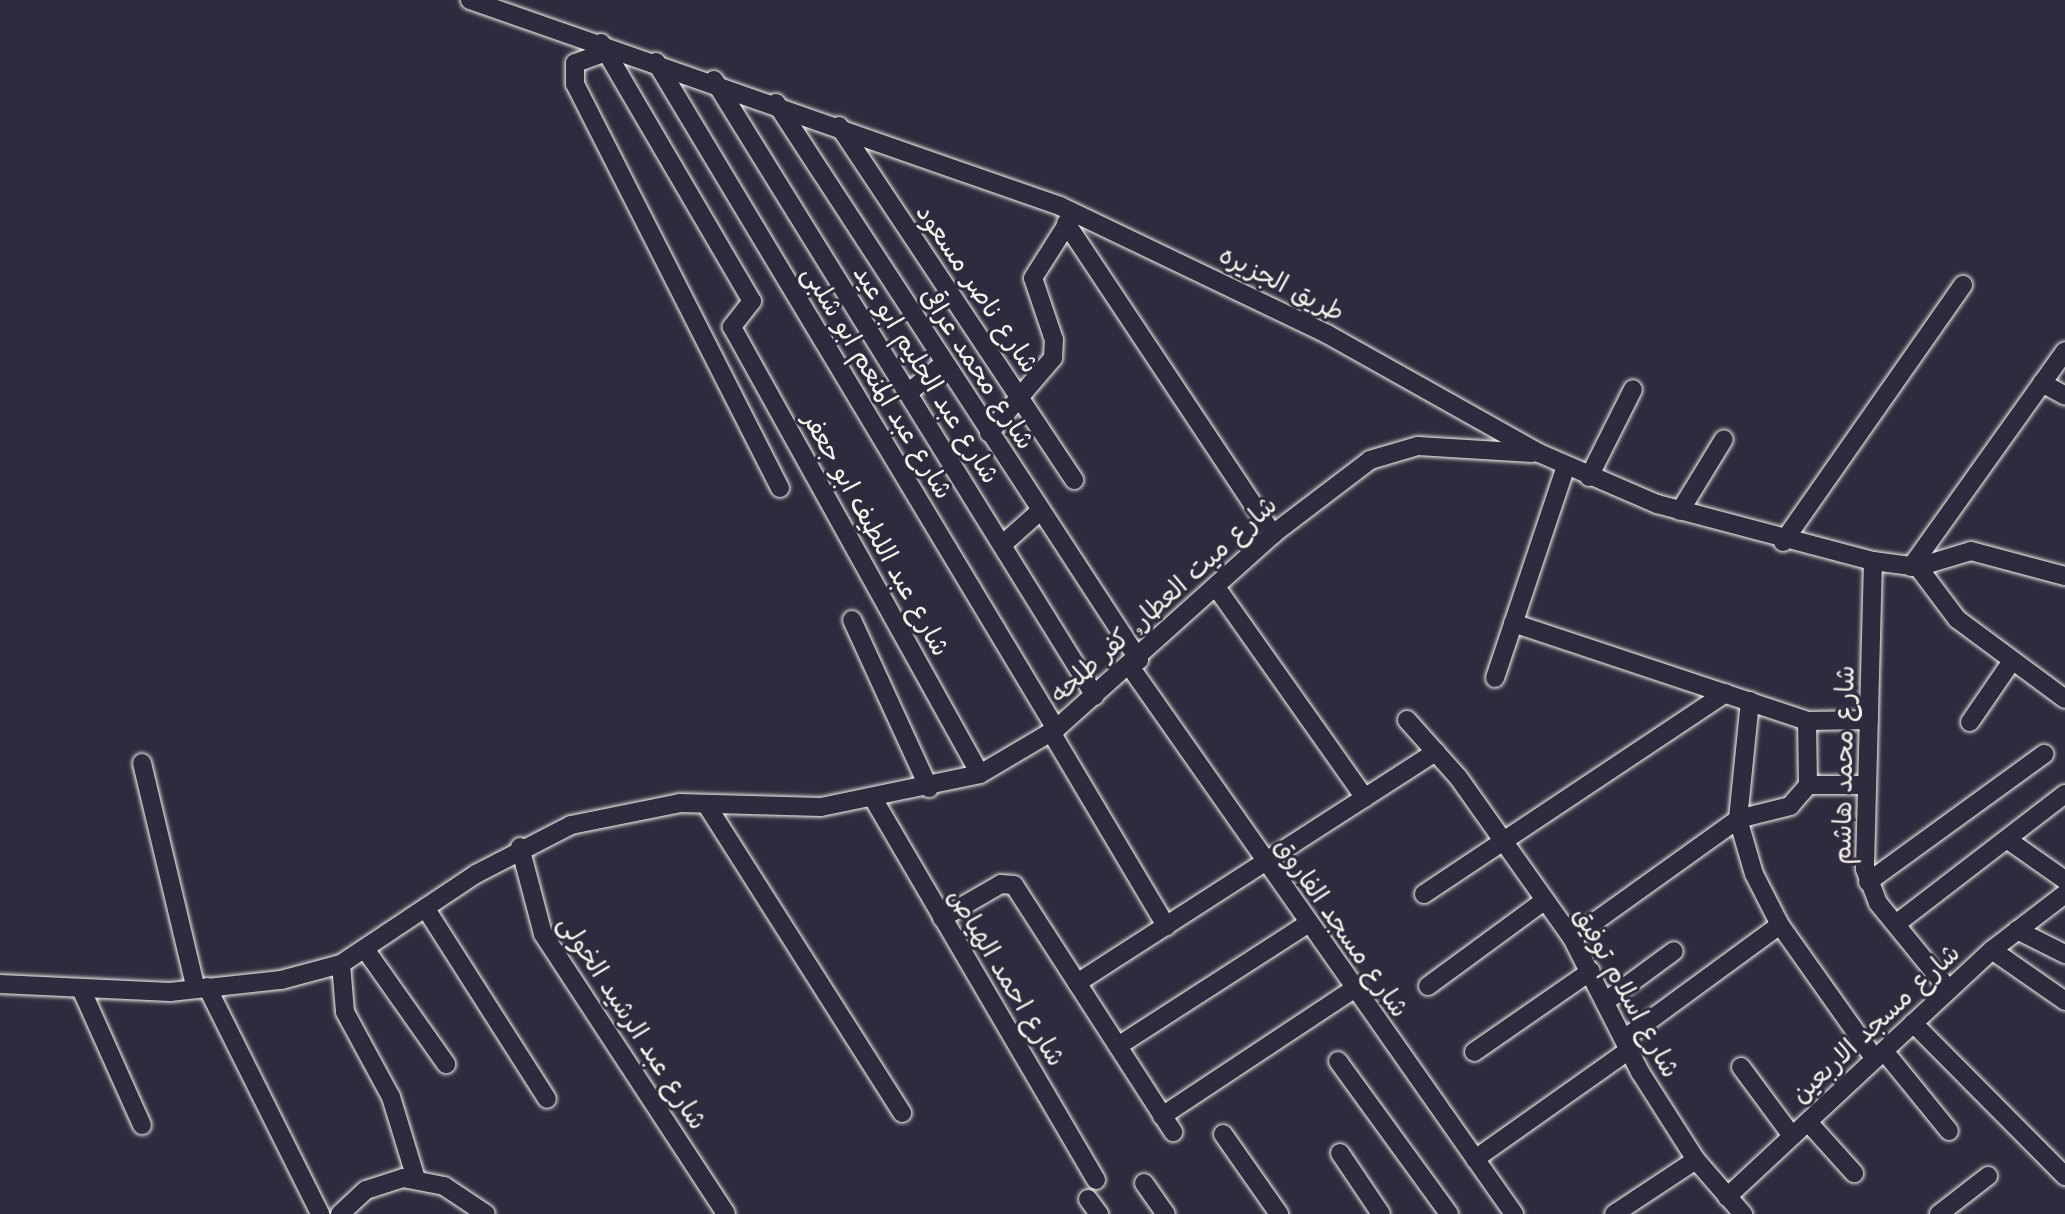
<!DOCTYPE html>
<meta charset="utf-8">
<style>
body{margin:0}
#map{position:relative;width:2065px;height:1214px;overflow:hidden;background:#2f2a3d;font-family:Mali,"Playpen Sans Arabic",sans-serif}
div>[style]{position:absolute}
.roads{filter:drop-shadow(0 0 2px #f4f1e8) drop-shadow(0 0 2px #f4f1e8)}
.street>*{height:18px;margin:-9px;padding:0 9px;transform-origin:9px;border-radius:9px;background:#2f2a3d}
span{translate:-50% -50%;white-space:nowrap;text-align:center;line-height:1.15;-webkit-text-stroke:6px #2f2a3d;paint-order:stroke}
.street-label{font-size:26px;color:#f4f1e8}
</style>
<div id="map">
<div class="roads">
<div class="street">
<i style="left:470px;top:0;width:625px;rotate:19.25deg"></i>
<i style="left:1060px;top:206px;width:296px;rotate:25.6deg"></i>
<i style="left:1327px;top:334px;width:243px;rotate:29.3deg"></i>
<i style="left:1539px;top:453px;width:129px;rotate:23.4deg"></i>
<i style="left:1657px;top:504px;width:223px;rotate:14.8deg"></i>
<i style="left:1873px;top:561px;width:45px;rotate:7.6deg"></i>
<i style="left:1918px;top:567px;width:55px;rotate:-16.8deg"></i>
<i style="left:1971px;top:551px;width:97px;rotate:14.9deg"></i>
<i style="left:601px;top:43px;width:299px;rotate:59.7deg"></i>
<i style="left:752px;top:301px;width:33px;rotate:128deg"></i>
<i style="left:732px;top:327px;width:511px;rotate:60.98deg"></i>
<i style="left:606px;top:52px;width:33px;rotate:160deg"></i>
<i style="left:575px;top:63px;width:21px;rotate:90deg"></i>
<i style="left:575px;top:84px;width:453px;rotate:63.1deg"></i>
<i style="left:656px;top:62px;width:778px;rotate:59.05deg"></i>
<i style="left:714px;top:80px;width:724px;rotate:58.26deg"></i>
<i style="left:776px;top:103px;width:665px;rotate:56.91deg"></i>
<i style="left:839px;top:126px;width:425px;rotate:56.4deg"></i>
<i style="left:1066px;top:223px;width:374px;rotate:56.4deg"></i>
<i style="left:2042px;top:383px;width:26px;rotate:29deg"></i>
<i style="left:908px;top:393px;width:45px;rotate:-39.6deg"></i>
<i style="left:989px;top:433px;width:99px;rotate:-49.5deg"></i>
<i style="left:1053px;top:358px;width:18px;rotate:-87deg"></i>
<i style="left:1054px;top:340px;width:65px;rotate:-108.7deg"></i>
<i style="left:1033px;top:278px;width:75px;rotate:-57.6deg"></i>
<i style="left:1589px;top:477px;width:98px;rotate:-63.4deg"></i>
<i style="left:1680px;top:511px;width:84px;rotate:-58.6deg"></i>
<i style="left:1783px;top:542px;width:314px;rotate:-55deg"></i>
<i style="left:1002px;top:545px;width:51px;rotate:-41.8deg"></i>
<i style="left:1873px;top:561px;width:308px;rotate:91.5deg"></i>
<i style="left:1865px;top:869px;width:36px;rotate:69deg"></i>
<i style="left:1878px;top:903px;width:112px;rotate:50.8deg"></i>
<i style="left:1911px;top:567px;width:265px;rotate:-54.5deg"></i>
<i style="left:1918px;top:567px;width:65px;rotate:53.1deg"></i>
<i style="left:1957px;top:619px;width:134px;rotate:36.5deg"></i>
<i style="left:1216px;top:587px;width:258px;rotate:54.8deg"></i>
<i style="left:852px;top:620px;width:185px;rotate:65.4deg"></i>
<i style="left:1513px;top:623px;width:310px;rotate:18.4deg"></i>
<i style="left:1807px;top:721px;width:62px;rotate:-0.9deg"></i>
<i style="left:1131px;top:668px;width:667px;rotate:54.95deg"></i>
<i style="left:1495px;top:678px;width:224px;rotate:-71.5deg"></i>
<i style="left:1750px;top:701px;width:119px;rotate:95.8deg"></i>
<i style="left:1738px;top:819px;width:57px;rotate:73.8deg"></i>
<i style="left:1754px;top:874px;width:57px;rotate:63deg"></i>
<i style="left:1780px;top:925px;width:164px;rotate:54.7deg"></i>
<i style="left:1407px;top:720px;width:76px;rotate:48.2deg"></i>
<i style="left:1458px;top:777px;width:197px;rotate:54.7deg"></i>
<i style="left:1572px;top:938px;width:150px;rotate:63.1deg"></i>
<i style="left:1640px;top:1072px;width:104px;rotate:57.5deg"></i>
<i style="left:1696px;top:1160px;width:72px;rotate:49deg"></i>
<i style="left:1807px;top:721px;width:64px;rotate:89.1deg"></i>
<i style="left:1808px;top:785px;width:59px"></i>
<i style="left:1970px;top:722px;width:74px;rotate:-55.5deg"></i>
<i style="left:1051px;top:732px;width:226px;rotate:59.3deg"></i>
<i style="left:142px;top:763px;width:232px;rotate:76.6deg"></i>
<i style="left:874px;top:800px;width:440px;rotate:59.7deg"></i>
<i style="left:706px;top:804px;width:366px;rotate:57.6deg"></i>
<i style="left:2008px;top:840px;width:70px;rotate:35.1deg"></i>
<i style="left:520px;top:847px;width:90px;rotate:75.2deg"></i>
<i style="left:543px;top:934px;width:334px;rotate:56.8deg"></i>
<i style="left:1868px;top:882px;width:218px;rotate:-36deg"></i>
<i style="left:1424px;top:894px;width:362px;rotate:-33.7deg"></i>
<i style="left:426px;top:909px;width:225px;rotate:57.5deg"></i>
<i style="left:942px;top:918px;width:68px;rotate:-30deg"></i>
<i style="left:1001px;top:884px;width:13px;rotate:4deg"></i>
<i style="left:1014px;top:885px;width:294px;rotate:57.2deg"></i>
<i style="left:1896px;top:924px;width:213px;rotate:-37.6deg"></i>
<i style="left:2017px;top:930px;width:54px;rotate:26.6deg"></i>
<i style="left:1572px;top:938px;width:204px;rotate:-35.6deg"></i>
<i style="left:1738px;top:819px;width:54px;rotate:-14deg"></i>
<i style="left:1790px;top:806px;width:28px;rotate:-49deg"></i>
<i style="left:365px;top:949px;width:141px;rotate:54.8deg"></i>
<i style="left:1992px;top:950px;width:89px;rotate:34.9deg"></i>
<i style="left:341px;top:964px;width:48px;rotate:85.2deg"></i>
<i style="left:345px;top:1012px;width:97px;rotate:61.6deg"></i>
<i style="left:391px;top:1097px;width:86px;rotate:73deg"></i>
<i style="left:1077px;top:983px;width:427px;rotate:-32.8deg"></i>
<i style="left:0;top:984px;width:170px;rotate:2.7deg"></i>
<i style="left:170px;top:992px;width:112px;rotate:-6.2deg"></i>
<i style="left:281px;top:980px;width:62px;rotate:-14.9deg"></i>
<i style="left:341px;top:964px;width:162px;rotate:-33.7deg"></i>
<i style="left:476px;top:874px;width:107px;rotate:-27.3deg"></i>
<i style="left:571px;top:825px;width:111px;rotate:-11.4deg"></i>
<i style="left:680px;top:803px;width:141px;rotate:1.6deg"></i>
<i style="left:821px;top:807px;width:162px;rotate:-11.7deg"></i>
<i style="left:980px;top:774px;width:88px;rotate:-30.6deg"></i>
<i style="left:1056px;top:729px;width:292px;rotate:-41.9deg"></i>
<i style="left:1273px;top:534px;width:122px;rotate:-37.3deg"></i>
<i style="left:1370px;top:460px;width:50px;rotate:-16.3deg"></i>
<i style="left:1418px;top:446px;width:114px;rotate:3.5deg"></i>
<i style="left:1428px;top:986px;width:145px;rotate:-36.3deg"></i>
<i style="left:207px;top:987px;width:254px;rotate:63.5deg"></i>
<i style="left:82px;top:991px;width:147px;rotate:65.9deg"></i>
<i style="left:1606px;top:1001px;width:84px;rotate:-36.3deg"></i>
<i style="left:1913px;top:1023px;width:216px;rotate:45.2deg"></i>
<i style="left:1624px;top:1039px;width:193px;rotate:-36.2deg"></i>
<i style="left:1118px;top:1046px;width:225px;rotate:-32.8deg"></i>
<i style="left:1884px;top:1051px;width:103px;rotate:50.9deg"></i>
<i style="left:1474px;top:1052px;width:142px;rotate:-34.7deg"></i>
<i style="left:1338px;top:1061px;width:189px;rotate:54deg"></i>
<i style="left:1741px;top:1067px;width:86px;rotate:53.5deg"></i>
<i style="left:1162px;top:1116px;width:230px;rotate:-33.5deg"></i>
<i style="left:1808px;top:1122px;width:69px;rotate:48deg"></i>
<i style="left:1223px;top:1134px;width:98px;rotate:55deg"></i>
<i style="left:1340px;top:1153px;width:73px;rotate:56.1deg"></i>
<i style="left:1475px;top:1159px;width:189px;rotate:-35.3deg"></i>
<i style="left:1144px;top:1183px;width:38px;rotate:55deg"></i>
<i style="left:1727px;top:1197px;width:362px;rotate:-43deg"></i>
<i style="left:1992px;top:950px;width:92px;rotate:-37.5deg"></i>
<i style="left:1088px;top:1199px;width:19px;rotate:54deg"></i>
<i style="left:340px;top:1214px;width:35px;rotate:-43deg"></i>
<i style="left:366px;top:1190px;width:39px;rotate:-18deg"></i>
<i style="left:403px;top:1178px;width:42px;rotate:11deg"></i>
<i style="left:444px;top:1186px;width:50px;rotate:33.7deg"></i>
<i style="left:1614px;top:1214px;width:98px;rotate:-33.4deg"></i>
<i style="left:1939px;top:1214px;width:62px;rotate:-37.8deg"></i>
</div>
</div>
<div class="street-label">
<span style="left:1282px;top:283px;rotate:27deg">طريق الجزيره</span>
<span style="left:978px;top:288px;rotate:56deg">شارع ناصر مسعود</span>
<span style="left:978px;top:368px;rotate:57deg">شارع محمد عراقى</span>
<span style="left:927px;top:374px;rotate:58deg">شارع عبد الحليم ابو عيد</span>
<span style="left:878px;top:382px;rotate:59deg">شارع عبد المنعم ابو شلبى</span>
<span style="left:877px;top:534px;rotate:61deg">شارع عبد اللطيف ابو جعفر</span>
<span style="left:1163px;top:599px;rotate:-42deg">شارع ميت العطار, كفر طلحه</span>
<span style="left:1843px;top:765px;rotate:-89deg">شارع محمد هاشم</span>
<span style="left:1342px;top:927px;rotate:55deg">شارع مسجد الفاروق</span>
<span style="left:1007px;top:977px;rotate:59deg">شارع احمد الهياص</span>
<span style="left:1627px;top:992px;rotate:61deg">شارع اسلام توفيق</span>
<span style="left:633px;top:1022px;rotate:57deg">شارع عبد الرشيد الخولى</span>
<span style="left:1875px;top:1023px;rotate:-43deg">شارع مسجد الاربعين</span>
</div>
</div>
